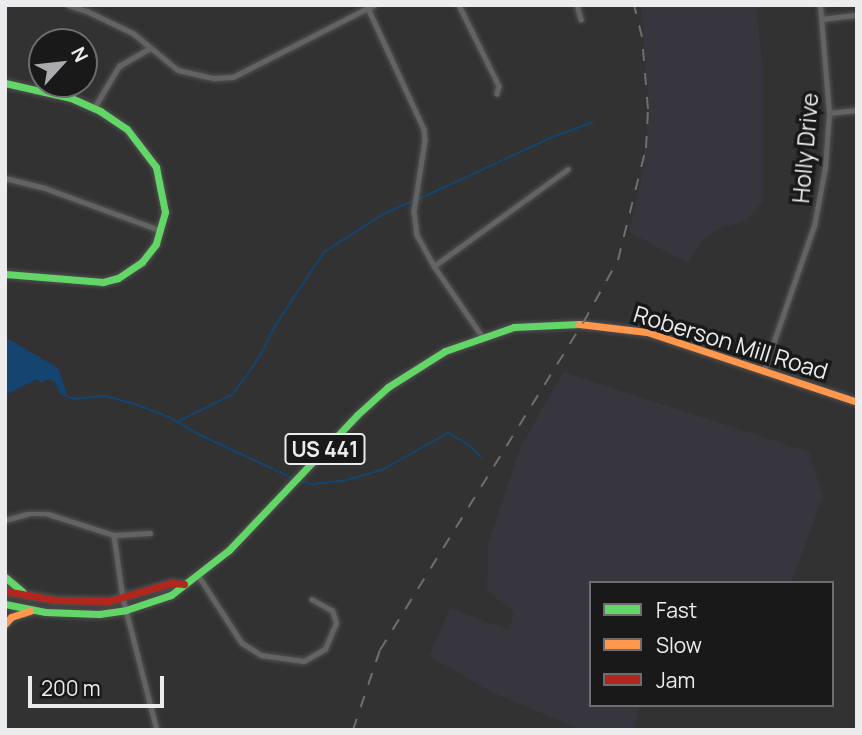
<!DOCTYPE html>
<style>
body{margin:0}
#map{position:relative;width:862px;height:735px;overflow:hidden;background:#323233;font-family:Manrope,sans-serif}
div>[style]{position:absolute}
.built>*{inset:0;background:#37353d}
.water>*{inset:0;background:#134570}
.stream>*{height:2px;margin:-1px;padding:0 1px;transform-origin:1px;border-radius:1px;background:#134570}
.roads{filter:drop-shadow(0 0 2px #515151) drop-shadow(0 0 2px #515151)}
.street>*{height:4.5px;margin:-2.25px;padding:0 2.25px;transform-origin:2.25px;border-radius:2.25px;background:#636364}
.fast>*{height:7px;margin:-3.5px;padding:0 3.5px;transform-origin:3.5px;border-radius:3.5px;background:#63d668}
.slow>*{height:7px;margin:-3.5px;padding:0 3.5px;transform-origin:3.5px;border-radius:3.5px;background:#ff974d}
.jam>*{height:7px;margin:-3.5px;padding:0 3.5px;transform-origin:3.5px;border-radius:3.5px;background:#b3261e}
.rail>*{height:2px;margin-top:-1px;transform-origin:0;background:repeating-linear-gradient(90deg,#6f6f70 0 12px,transparent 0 24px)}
span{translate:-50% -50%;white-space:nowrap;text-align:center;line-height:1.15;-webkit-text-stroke:7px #19191a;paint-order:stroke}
.shield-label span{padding:2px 5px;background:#19191a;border:2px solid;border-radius:5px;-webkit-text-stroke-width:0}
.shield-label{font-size:21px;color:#ececee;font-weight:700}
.street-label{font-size:23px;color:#ececee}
.frame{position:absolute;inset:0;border:7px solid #ececee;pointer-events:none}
.legend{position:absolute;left:589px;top:581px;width:245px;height:126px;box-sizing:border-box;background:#19191a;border:2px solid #6d6d6f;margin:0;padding:9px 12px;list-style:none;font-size:21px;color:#ececee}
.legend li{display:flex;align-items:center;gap:14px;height:35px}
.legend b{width:35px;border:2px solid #6d6d6f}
.north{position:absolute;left:28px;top:28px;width:70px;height:70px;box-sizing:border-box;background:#19191a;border:2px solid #6d6d6f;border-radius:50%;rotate:63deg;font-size:19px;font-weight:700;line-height:28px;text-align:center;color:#ececee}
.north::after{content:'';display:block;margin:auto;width:24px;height:32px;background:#ababad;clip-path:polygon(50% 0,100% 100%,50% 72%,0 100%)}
.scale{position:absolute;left:28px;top:676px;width:136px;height:32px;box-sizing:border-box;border:4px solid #ececee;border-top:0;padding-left:9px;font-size:21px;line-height:24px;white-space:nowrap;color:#ececee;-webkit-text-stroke:5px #19191a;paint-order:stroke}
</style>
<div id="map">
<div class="built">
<i style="clip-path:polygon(641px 5px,756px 5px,763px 70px,763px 202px,745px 221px,719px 229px,701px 241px,689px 264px,629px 232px,642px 175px,649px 108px)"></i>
<i style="clip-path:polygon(563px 372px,809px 452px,823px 497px,791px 583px,591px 583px,591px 705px,640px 705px,634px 730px,583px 730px,493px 693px,429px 656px,450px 608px,509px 630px,514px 612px,487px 591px,488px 545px,520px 448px)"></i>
</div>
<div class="water">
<i style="clip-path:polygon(5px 337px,58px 368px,67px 394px,60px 394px,55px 382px,48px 379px,41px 383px,37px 379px,5px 395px)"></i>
</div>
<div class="stream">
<i style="left:419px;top:199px;width:150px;rotate:-24.9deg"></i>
<i style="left:555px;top:136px;width:40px;rotate:-20.2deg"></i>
<i style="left:63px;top:395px;width:13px;rotate:18deg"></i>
<i style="left:75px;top:399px;width:30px;rotate:-6deg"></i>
<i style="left:105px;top:396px;width:28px;rotate:15deg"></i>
<i style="left:132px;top:403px;width:40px;rotate:21deg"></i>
<i style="left:169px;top:417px;width:31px;rotate:31deg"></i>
<i style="left:196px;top:433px;width:108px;rotate:25.1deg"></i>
<i style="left:177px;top:422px;width:63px;rotate:-26.6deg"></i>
<i style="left:233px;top:394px;width:47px;rotate:-54.6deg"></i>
<i style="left:260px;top:356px;width:30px;rotate:-64deg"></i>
<i style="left:273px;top:329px;width:92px;rotate:-56.5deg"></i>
<i style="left:324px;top:252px;width:72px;rotate:-32.6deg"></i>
<i style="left:385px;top:213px;width:30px;rotate:-23deg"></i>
<i style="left:299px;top:481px;width:14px;rotate:12deg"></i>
<i style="left:313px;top:484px;width:30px;rotate:-6deg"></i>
<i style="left:343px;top:481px;width:41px;rotate:-15.8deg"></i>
<i style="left:382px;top:470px;width:76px;rotate:-29.3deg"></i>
<i style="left:448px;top:433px;width:23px;rotate:29deg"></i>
<i style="left:468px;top:444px;width:18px;rotate:45deg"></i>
</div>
<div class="roads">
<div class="street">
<i style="left:68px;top:5px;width:20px;rotate:18deg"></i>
<i style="left:87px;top:11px;width:51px;rotate:25.6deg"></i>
<i style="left:133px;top:33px;width:58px;rotate:39.4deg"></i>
<i style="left:178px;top:70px;width:37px;rotate:13deg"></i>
<i style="left:214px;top:78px;width:19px;rotate:-3deg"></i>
<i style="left:233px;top:77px;width:158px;rotate:-27.1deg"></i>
<i style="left:459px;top:5px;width:90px;rotate:63.7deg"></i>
<i style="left:499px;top:86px;width:8px;rotate:104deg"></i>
<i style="left:577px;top:5px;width:15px;rotate:74deg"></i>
<i style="left:368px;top:8px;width:133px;rotate:65.2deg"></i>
<i style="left:424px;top:129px;width:12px;rotate:85deg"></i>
<i style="left:425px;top:141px;width:71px;rotate:98.9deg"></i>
<i style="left:414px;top:211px;width:24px;rotate:83deg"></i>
<i style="left:417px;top:235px;width:35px;rotate:61deg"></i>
<i style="left:434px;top:266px;width:85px;rotate:55.6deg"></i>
<i style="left:822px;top:19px;width:35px;rotate:-7deg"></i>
<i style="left:94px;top:108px;width:49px;rotate:-59.2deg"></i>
<i style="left:119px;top:66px;width:36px;rotate:-30deg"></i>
<i style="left:829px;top:113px;width:28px;rotate:-6deg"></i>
<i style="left:5px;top:178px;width:41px;rotate:14deg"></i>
<i style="left:45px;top:188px;width:122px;rotate:20.1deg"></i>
<i style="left:434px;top:266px;width:165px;rotate:-35.9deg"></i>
<i style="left:764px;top:370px;width:152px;rotate:-70.9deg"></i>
<i style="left:814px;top:226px;width:59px;rotate:-79.3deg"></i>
<i style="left:825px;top:168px;width:55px;rotate:-85.8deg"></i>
<i style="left:829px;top:113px;width:108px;rotate:-94.8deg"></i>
<i style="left:5px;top:520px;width:23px;rotate:-15deg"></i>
<i style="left:27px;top:514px;width:21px"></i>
<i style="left:48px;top:514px;width:69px;rotate:17.7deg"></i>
<i style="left:114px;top:535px;width:36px;rotate:-3deg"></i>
<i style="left:114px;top:535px;width:64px;rotate:81.9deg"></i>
<i style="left:123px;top:598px;width:136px;rotate:75.6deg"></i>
<i style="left:198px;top:575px;width:81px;rotate:57.1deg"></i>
<i style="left:242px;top:643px;width:22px;rotate:32deg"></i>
<i style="left:261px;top:655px;width:43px;rotate:7.9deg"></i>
<i style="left:304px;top:661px;width:24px;rotate:-30deg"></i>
<i style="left:325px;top:649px;width:28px;rotate:-67deg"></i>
<i style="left:336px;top:623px;width:13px;rotate:-108deg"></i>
<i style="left:332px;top:611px;width:23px;rotate:-151deg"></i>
</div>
<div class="fast">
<i style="left:5px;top:83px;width:68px;rotate:12.8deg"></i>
<i style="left:71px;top:98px;width:32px;rotate:24deg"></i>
<i style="left:100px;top:111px;width:32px;rotate:34deg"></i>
<i style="left:127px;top:129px;width:48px;rotate:52.7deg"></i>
<i style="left:156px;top:167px;width:46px;rotate:78.7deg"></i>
<i style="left:165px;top:212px;width:33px;rotate:106deg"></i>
<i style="left:156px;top:244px;width:23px;rotate:128deg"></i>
<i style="left:142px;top:262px;width:29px;rotate:146deg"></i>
<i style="left:118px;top:278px;width:16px;rotate:165deg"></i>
<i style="left:103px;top:282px;width:98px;rotate:-175.3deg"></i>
<i style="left:5px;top:577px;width:23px;rotate:40deg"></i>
<i style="left:5px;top:604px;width:41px;rotate:11.3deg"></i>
<i style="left:45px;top:612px;width:54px;rotate:2.1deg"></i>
<i style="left:99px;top:614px;width:27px;rotate:-8deg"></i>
<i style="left:126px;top:610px;width:47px;rotate:-18.4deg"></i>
<i style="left:171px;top:595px;width:73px;rotate:-37.8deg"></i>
<i style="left:229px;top:550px;width:186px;rotate:-46.5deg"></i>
<i style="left:357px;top:415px;width:42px;rotate:-42.1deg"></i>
<i style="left:388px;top:387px;width:67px;rotate:-32.3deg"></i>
<i style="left:445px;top:351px;width:73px;rotate:-19.2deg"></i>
<i style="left:514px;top:327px;width:65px;rotate:-2.6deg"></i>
</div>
<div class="slow">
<i style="left:579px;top:324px;width:68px;rotate:6.7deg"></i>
<i style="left:647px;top:332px;width:221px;rotate:18.4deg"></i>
<i style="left:5px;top:624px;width:9px;rotate:-49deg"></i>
<i style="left:11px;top:617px;width:20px;rotate:-18deg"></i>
</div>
<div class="jam">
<i style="left:5px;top:591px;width:51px;rotate:10.2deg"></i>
<i style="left:55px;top:600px;width:54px;rotate:1.1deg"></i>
<i style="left:109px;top:601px;width:65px;rotate:-16.2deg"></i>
<i style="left:171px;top:583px;width:13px;rotate:4deg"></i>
</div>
</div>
<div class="rail">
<i style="left:353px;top:730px;width:84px;rotate:-71.4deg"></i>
<i style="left:380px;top:650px;width:385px;rotate:-58.2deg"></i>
<i style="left:583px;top:323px;width:72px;rotate:-60.9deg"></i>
<i style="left:618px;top:260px;width:115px;rotate:-76deg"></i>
<i style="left:646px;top:148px;width:39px;rotate:-87deg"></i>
<i style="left:648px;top:109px;width:72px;rotate:-94.8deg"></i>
<i style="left:642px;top:37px;width:33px;rotate:-104deg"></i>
</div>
<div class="shield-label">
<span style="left:325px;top:449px">US 441</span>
</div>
<div class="street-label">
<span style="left:805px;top:148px;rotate:-85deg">Holly Drive</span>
<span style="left:731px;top:342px;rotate:17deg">Roberson Mill Road</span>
</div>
<div class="frame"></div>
<ul class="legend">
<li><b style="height:9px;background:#63d668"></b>Fast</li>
<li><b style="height:9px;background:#ff974d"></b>Slow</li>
<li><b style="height:9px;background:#b3261e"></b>Jam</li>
</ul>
<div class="north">N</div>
<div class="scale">200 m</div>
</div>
